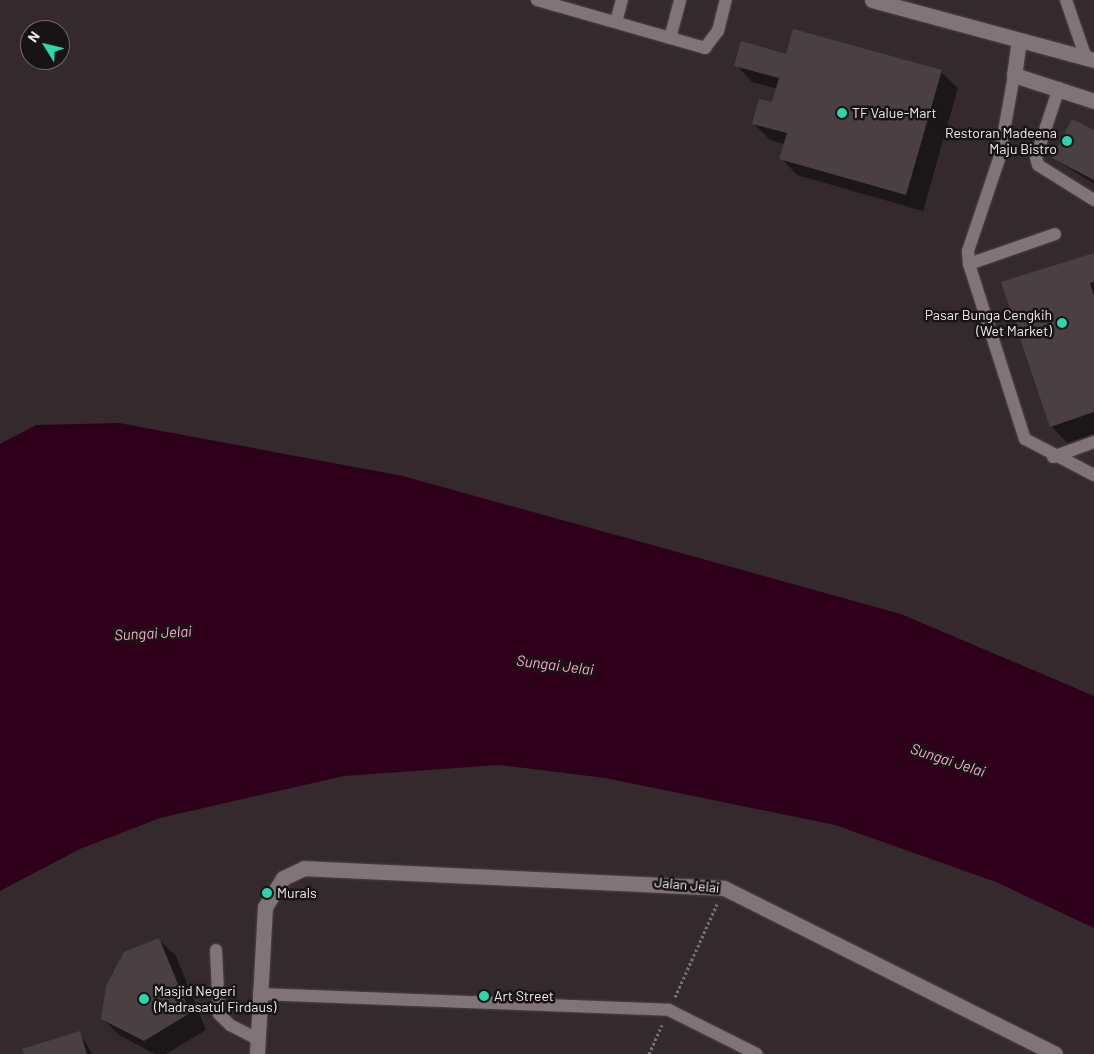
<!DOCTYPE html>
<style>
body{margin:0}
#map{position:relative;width:1094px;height:1054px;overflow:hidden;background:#342a2e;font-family:Barlow,sans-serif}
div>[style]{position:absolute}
.water>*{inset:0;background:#2f001a}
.shadow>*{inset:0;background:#0007}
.building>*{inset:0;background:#4a4044}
.path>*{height:3px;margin-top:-1.5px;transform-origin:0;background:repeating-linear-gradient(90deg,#7b7275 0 2.5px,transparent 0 5px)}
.roads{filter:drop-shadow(0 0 1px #4e4549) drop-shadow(0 0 1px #4e4549)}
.service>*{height:12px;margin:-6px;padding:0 6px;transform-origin:6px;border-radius:6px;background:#807479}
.minor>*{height:15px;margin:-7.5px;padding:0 7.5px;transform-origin:7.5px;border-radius:7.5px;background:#807479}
.dots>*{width:14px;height:14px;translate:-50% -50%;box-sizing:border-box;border:2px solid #181416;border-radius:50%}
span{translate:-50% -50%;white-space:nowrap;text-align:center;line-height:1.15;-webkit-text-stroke:5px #181416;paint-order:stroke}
.poi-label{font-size:14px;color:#efe8eb}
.left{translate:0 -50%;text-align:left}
.right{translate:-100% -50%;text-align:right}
.street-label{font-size:14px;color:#efe8eb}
.water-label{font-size:15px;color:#fca8ce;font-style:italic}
.north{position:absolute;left:20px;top:20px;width:50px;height:50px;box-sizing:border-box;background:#181416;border:1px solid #6e696b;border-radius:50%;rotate:306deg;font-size:14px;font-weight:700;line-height:20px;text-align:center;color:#efe8eb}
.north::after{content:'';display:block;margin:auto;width:18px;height:22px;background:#2dd5ab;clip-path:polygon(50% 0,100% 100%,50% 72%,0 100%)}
</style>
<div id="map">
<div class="water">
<i style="clip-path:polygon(119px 423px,403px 476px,901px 614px,1094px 696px,1094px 928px,996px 882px,835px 825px,605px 778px,499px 765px,344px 776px,160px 818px,80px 849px,0 891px,0 444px,36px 425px)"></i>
</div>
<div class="shadow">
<i style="clip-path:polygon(787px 55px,941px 72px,958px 88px,923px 211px,797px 175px,781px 158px,785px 144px,770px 140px,753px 123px,773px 104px,778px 89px,752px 82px,736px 65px)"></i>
<i style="clip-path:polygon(1094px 132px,1094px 184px,1053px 158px)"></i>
<i style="clip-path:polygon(1094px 254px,1094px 434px,1067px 443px,1051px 426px)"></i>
<i style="clip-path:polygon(159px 940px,176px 956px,206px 1030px,166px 1054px,155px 1054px,119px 1035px,102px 1018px)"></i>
<i style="clip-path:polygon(80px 1033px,92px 1054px,25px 1054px)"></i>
</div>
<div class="building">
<i style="clip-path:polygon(793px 29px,942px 70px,906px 195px,779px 159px,787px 133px,752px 124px,759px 99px,772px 102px,779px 78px,734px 66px,741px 41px,786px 54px)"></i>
<i style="clip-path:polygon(1072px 119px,1094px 130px,1094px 180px,1052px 158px)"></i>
<i style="clip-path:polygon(1094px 253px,1094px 282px,1090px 283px,1094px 296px,1094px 412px,1050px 427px,1001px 282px)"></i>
<i style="clip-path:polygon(159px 938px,190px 1013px,144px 1041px,101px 1019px,106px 986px,124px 952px)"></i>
<i style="clip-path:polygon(80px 1031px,87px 1054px,24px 1054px,22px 1049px)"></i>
</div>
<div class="path">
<i style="left:675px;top:997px;width:102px;rotate:-65.7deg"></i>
<i style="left:649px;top:1054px;width:32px;rotate:-66deg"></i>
</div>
<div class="roads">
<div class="service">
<i style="left:537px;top:0;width:175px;rotate:15.9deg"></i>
<i style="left:705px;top:48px;width:21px;rotate:-53deg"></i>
<i style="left:718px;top:31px;width:32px;rotate:-76deg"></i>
<i style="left:1066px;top:0;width:61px;rotate:71deg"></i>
<i style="left:616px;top:22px;width:23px;rotate:-75deg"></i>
<i style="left:670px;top:38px;width:39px;rotate:-75deg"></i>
<i style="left:1014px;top:75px;width:85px;rotate:100.1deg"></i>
<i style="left:999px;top:159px;width:97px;rotate:108.6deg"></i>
<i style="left:968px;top:251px;width:13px;rotate:86deg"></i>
<i style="left:969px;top:264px;width:184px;rotate:72.3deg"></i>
<i style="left:1025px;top:439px;width:78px;rotate:27.6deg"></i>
<i style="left:1059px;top:88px;width:73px;rotate:108.4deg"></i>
<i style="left:1036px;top:157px;width:8px;rotate:76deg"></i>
<i style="left:1038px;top:165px;width:66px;rotate:32deg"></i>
<i style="left:969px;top:264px;width:91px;rotate:-19.2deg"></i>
<i style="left:1053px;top:457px;width:44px;rotate:-20.1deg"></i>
<i style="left:216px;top:950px;width:64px;rotate:87.3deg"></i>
<i style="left:219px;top:1014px;width:16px;rotate:45deg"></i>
<i style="left:230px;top:1025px;width:30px;rotate:27deg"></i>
<i style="left:259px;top:994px;width:410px;rotate:2.2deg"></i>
<i style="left:669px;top:1010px;width:98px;rotate:26.6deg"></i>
</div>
<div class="minor">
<i style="left:872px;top:0;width:230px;rotate:15.1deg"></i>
<i style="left:1019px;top:40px;width:35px;rotate:98deg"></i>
<i style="left:1014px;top:75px;width:84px;rotate:18deg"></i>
<i style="left:257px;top:1054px;width:147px;rotate:-86.9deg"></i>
<i style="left:265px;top:907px;width:34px;rotate:-58deg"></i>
<i style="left:283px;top:878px;width:23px;rotate:-25deg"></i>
<i style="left:304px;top:868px;width:420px;rotate:2.7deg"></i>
<i style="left:724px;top:888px;width:370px;rotate:26.6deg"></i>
</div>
</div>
<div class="dots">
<i style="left:842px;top:113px;background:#2dd5ab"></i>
<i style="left:1067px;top:141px;background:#2dd5ab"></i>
<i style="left:1062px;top:323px;background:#2dd5ab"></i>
<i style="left:267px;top:893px;background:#2dd5ab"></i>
<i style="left:484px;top:996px;background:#2dd5ab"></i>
<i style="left:144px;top:999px;background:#2dd5ab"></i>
</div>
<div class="poi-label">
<span class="left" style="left:852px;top:113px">TF Value-Mart</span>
<span class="right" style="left:1057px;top:141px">Restoran Madeena<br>Maju Bistro</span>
<span class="right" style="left:1052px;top:323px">Pasar Bunga Cengkih<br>(Wet Market)</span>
<span class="left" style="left:277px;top:893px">Murals</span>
<span class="left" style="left:154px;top:999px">Masjid Negeri<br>(Madrasatul Firdaus)</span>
<span class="left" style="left:494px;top:996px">Art Street</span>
</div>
<div class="street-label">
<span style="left:687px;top:885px;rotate:5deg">Jalan Jelai</span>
</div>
<div class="water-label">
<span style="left:153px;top:633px;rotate:-3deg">Sungai Jelai</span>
<span style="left:555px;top:665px;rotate:7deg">Sungai Jelai</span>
<span style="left:948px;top:760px;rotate:18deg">Sungai Jelai</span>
</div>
<div class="north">N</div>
</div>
